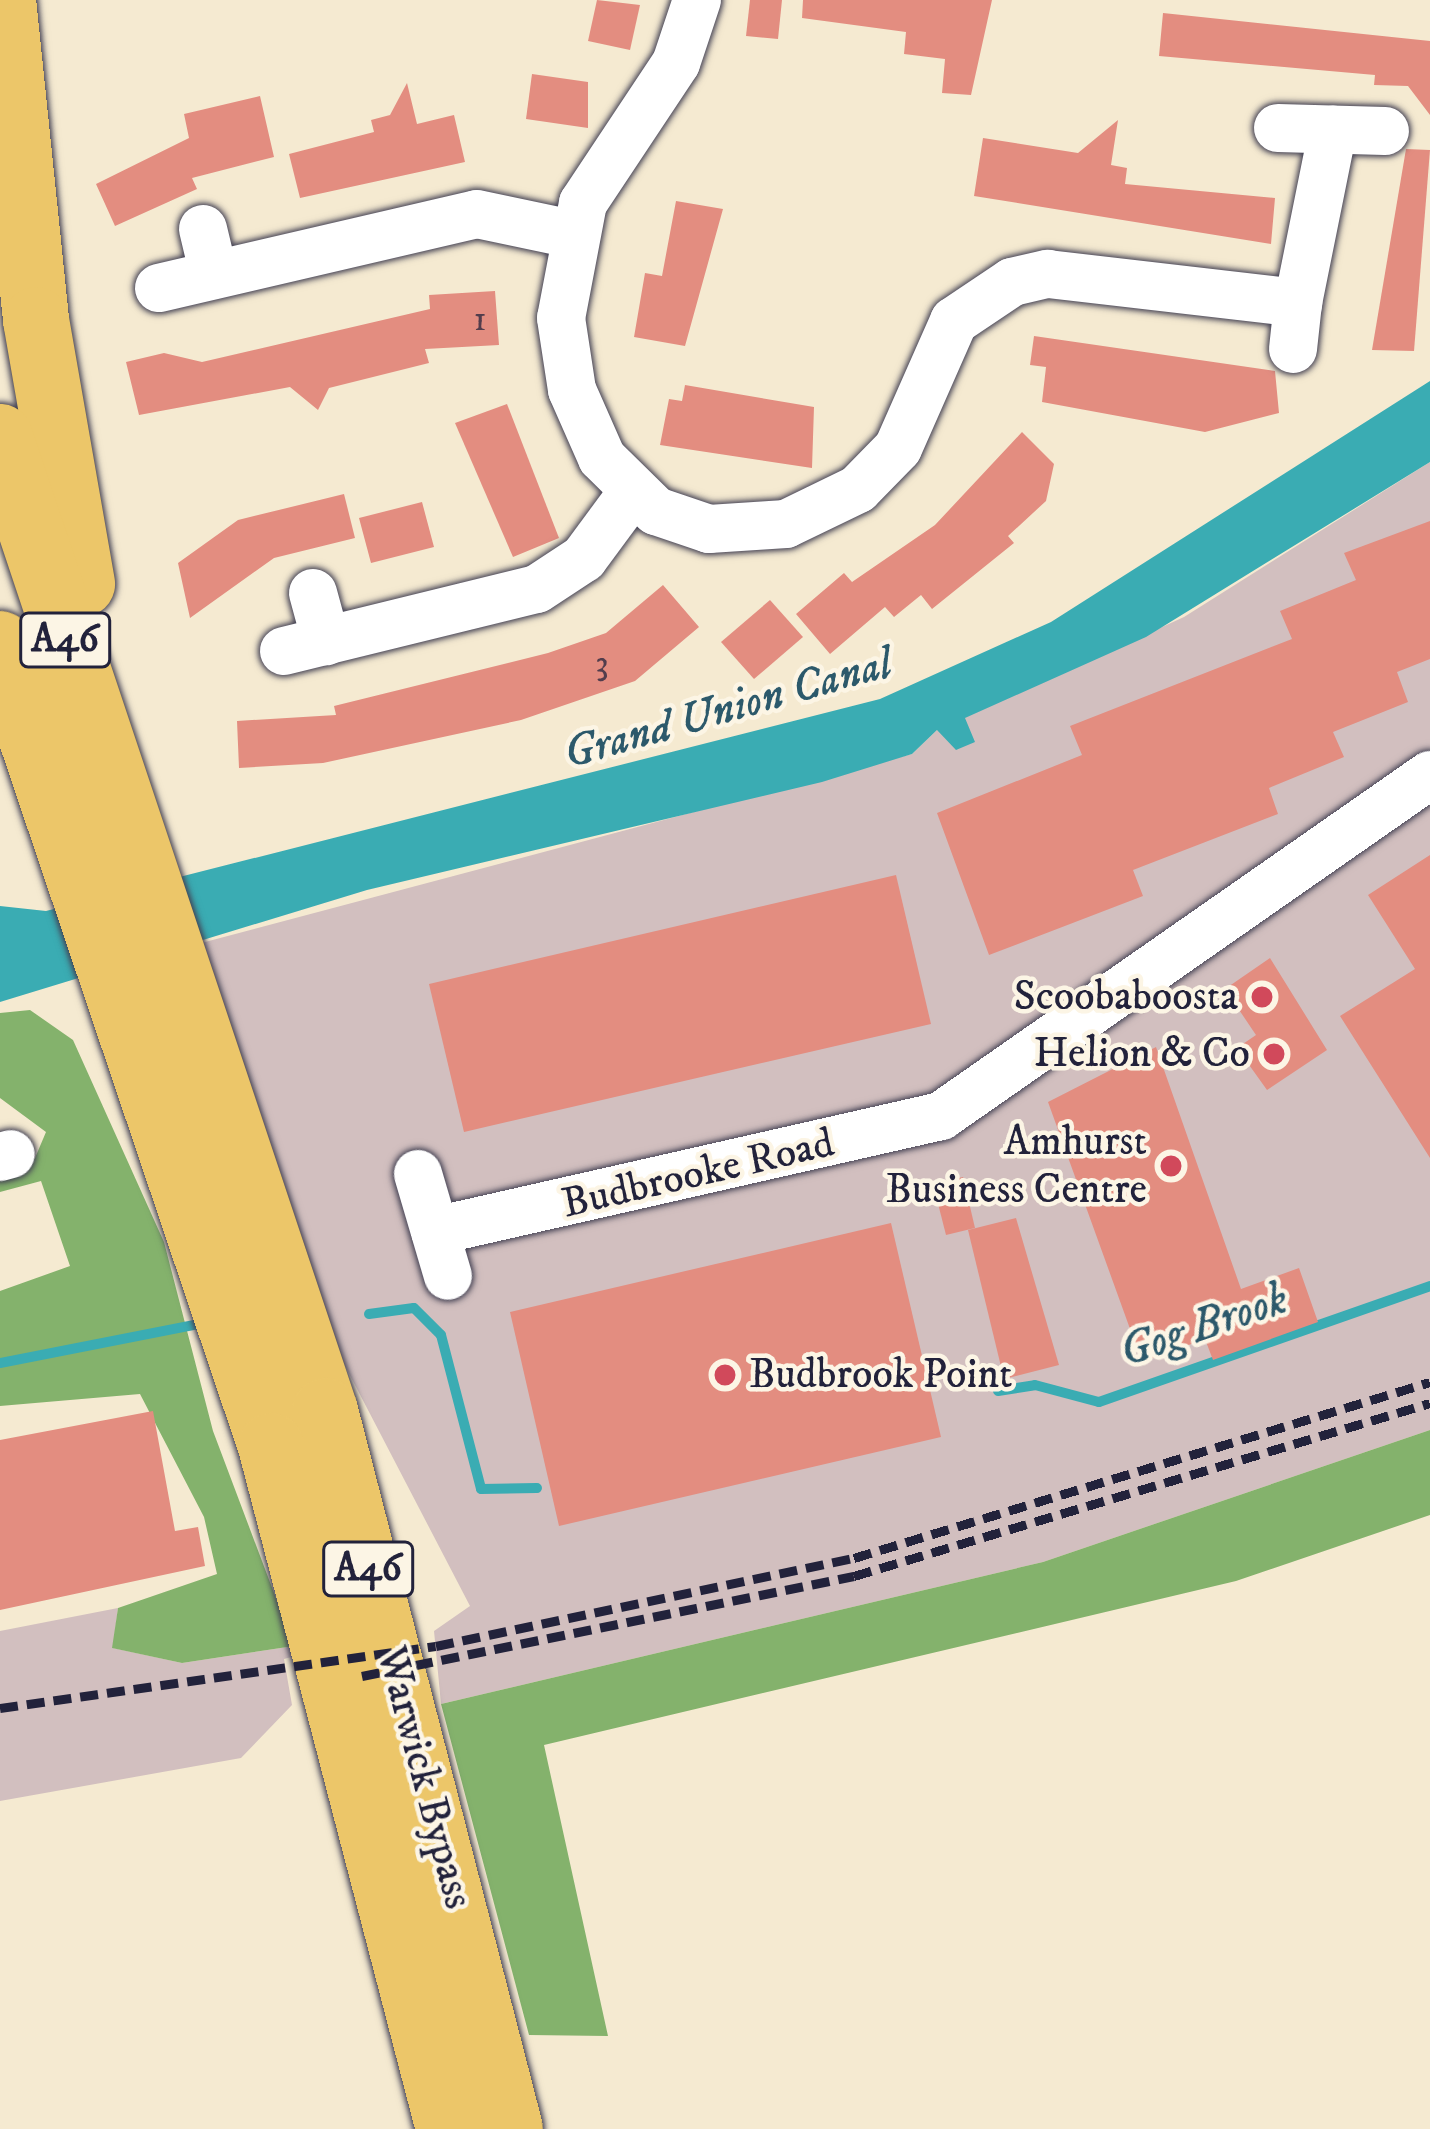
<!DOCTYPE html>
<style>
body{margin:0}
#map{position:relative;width:1430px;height:2129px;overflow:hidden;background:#f5ead1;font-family:"IM FELL DW Pica",serif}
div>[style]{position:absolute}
.industrial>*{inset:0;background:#d2bfbf}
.forest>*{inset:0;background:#84b26c}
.water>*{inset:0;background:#3aacb3}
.stream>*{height:10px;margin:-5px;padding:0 5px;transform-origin:5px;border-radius:5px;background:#3aacb3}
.building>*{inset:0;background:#e38d80}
.roads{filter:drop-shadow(0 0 3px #424052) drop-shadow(0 0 3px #424052)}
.minor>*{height:48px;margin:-24px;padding:0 24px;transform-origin:24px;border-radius:24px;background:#fff}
.highway>*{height:66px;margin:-33px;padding:0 33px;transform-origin:33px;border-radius:33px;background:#ecc669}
.rail>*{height:9px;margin-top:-4.5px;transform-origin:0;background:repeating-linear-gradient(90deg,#22223b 0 18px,transparent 0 27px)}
.dots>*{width:33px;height:33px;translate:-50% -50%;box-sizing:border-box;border:6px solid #fcf5e5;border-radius:50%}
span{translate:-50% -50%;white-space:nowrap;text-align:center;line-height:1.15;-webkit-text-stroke:9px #fcf5e5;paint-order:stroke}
.number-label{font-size:36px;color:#523d4c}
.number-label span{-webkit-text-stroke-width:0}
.shield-label span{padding:3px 9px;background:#fcf5e5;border:3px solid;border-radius:9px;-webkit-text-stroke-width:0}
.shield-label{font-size:39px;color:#22223b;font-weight:700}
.poi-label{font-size:42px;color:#22223b}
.right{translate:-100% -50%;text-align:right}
.left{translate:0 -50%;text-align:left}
.street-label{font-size:42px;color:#22223b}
.water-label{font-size:45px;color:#2c596b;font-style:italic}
</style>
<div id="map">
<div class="industrial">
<i style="clip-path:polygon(1430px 462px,1430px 1430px,1043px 1562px,441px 1704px,434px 1631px,470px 1606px,304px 1287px,190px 946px,912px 754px,937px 730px,1184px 617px)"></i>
<i style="clip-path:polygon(118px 1608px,113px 1648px,182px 1663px,294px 1646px,299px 1655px,284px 1659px,292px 1705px,241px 1758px,0 1801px,0 1631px)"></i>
</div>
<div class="forest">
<i style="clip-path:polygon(30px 1010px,73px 1040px,164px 1242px,213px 1431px,294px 1646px,182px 1663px,112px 1648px,118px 1608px,217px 1574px,204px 1517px,140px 1394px,0 1406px,0 1291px,70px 1266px,41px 1181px,0 1192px,0 1167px,35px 1158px,46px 1132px,0 1098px,0 1013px)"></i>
<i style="clip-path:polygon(1430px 1430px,1430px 1515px,1236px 1581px,544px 1745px,608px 2036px,529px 2035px,441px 1704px,1043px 1562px)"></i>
</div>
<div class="water">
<i style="clip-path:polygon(1430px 381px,1430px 462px,1146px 637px,965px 718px,975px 742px,956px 750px,937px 730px,912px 754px,822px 782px,367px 890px,0 1002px,0 906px,46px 911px,880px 699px,1051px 622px)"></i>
</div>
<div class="stream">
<i style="left:369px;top:1314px;width:45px;rotate:-7.6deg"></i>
<i style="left:414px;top:1308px;width:38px;rotate:45deg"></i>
<i style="left:441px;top:1335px;width:159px;rotate:75.4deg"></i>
<i style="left:481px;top:1489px;width:56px;rotate:-1deg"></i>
<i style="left:0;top:1363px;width:202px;rotate:-11.1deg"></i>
<i style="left:998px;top:1391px;width:37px;rotate:-9deg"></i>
<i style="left:1035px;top:1385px;width:66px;rotate:14.9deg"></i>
<i style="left:1099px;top:1402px;width:351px;rotate:-19.3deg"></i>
</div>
<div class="building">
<i style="clip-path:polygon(597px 0,640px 5px,630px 50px,588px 41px)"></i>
<i style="clip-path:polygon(750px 0,782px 0,778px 39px,746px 36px)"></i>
<i style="clip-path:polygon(803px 0,992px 0,971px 95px,942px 93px,945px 59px,904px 54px,906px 32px,802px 18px)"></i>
<i style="clip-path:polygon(1163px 13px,1430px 41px,1430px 115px,1408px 86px,1374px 85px,1375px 75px,1159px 56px)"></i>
<i style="clip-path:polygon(532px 74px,588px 82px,588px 128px,526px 119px)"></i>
<i style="clip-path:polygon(407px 83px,417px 124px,454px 115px,465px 162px,300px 198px,289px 154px,374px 132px,371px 120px,390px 115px)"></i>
<i style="clip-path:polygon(260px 96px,274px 157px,192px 178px,197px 189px,115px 226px,96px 184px,189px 138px,184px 114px)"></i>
<i style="clip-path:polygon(1118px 120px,1111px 165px,1127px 168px,1125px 184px,1275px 198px,1271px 244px,974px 196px,983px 138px,1078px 153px)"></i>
<i style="clip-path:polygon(1406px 149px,1430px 150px,1414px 351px,1372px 350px)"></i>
<i style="clip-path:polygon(676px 201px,723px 209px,685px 346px,634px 337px,645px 273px,662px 276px)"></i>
<i style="clip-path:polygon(495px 291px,499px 345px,425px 349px,429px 363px,329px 388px,318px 410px,290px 387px,139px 415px,126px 362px,164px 353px,202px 362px,430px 309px,429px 295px)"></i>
<i style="clip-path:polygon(1034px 336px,1275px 371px,1279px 413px,1205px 432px,1042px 402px,1046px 367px,1030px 365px)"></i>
<i style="clip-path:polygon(685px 385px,814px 407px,812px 468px,660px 445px,669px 399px,682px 401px)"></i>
<i style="clip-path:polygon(507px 404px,559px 538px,513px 557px,455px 423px)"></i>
<i style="clip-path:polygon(1022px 432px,1054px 464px,1046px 501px,1008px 536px,1014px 543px,932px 609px,921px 595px,894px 617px,885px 607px,830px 654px,796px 614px,844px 573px,852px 582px,935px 525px)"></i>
<i style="clip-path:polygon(344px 494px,355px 538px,274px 558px,190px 618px,178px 563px,238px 520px)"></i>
<i style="clip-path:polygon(422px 502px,434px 547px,371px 563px,359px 518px)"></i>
<i style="clip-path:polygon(1430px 521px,1430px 659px,1397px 672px,1408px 702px,1333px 732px,1344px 757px,1269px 788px,1278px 814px,1133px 870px,1143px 896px,989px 955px,937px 813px,1082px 755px,1070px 726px,1292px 639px,1280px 611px,1356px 580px,1344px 553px)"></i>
<i style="clip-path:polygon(663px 585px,699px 627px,635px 681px,521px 720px,323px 763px,239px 768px,237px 721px,336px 715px,334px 706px,548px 653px,606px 633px)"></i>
<i style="clip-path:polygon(770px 600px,803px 637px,754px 679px,721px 642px)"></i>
<i style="clip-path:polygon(1430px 855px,1430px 1158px,1340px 1016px,1415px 969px,1368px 895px)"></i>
<i style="clip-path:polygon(896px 875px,931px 1024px,464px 1132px,429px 984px)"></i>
<i style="clip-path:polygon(1270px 958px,1327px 1050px,1267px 1090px,1237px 1048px,1256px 1035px,1225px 989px)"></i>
<i style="clip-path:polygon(1156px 1047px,1241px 1289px,1299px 1268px,1318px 1322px,1213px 1360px,1205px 1339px,1142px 1362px,1048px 1102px)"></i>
<i style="clip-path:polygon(963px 1177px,975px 1228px,946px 1235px,933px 1184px)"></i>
<i style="clip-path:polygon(1016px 1218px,1059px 1365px,1004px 1379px,968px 1230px)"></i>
<i style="clip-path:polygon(891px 1223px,941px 1437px,559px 1526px,510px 1312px)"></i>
<i style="clip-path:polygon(153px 1411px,175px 1531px,198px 1527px,205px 1566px,0 1610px,0 1440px)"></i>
</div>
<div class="roads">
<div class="minor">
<i style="left:697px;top:0;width:66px;rotate:108.4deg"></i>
<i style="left:676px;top:63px;width:168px;rotate:123.6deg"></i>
<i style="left:583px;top:203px;width:117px;rotate:100.8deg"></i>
<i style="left:561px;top:318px;width:73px;rotate:81.3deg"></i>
<i style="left:572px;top:390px;width:74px;rotate:66.2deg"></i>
<i style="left:602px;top:458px;width:76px;rotate:44.5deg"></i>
<i style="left:656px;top:511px;width:56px;rotate:18.8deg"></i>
<i style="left:709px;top:529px;width:77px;rotate:-3.7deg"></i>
<i style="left:786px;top:524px;width:80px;rotate:-25.9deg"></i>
<i style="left:858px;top:489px;width:57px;rotate:-45.7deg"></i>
<i style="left:898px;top:448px;width:139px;rotate:-66.2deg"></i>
<i style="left:954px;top:321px;width:70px;rotate:-33.9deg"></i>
<i style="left:1012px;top:282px;width:37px;rotate:-13deg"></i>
<i style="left:1048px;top:274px;width:252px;rotate:6.6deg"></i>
<i style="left:1298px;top:303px;width:177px;rotate:-78.6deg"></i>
<i style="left:1278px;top:128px;width:107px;rotate:1.6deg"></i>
<i style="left:203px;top:229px;width:47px;rotate:76.6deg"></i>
<i style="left:159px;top:288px;width:326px;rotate:-13.1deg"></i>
<i style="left:477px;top:214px;width:97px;rotate:11.9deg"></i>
<i style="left:1293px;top:349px;width:46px;rotate:-83.8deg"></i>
<i style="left:313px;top:593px;width:50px;rotate:74.8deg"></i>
<i style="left:284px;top:651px;width:260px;rotate:-13.8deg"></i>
<i style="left:537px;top:589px;width:56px;rotate:-33.4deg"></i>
<i style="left:584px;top:558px;width:81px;rotate:-53.6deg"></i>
<i style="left:0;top:1157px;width:11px;rotate:-15deg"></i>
<i style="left:418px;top:1174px;width:106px;rotate:73.6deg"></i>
<i style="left:435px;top:1231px;width:519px;rotate:-12.8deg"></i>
<i style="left:941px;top:1116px;width:596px;rotate:-34.89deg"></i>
</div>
<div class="highway">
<i style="left:3px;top:0;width:322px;rotate:84.1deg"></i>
<i style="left:36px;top:320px;width:268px;rotate:80.1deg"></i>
<i style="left:0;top:437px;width:1027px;rotate:71.55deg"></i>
<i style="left:325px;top:1411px;width:741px;rotate:75.55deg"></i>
<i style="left:0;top:644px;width:847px;rotate:71.33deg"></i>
<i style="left:271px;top:1446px;width:706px;rotate:75.39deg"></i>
</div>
</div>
<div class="rail">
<i style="left:362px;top:1676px;width:502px;rotate:-11.49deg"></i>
<i style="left:854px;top:1576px;width:601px;rotate:-16.72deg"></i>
<i style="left:0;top:1708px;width:440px;rotate:-8.1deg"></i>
<i style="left:436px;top:1646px;width:427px;rotate:-11.9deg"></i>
<i style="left:854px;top:1558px;width:602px;rotate:-16.99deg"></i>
</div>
<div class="dots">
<i style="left:1262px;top:997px;background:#d1495b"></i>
<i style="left:1274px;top:1054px;background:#d1495b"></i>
<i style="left:1171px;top:1166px;background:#d1495b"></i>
<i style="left:725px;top:1375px;background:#d1495b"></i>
</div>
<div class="number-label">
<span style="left:480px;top:320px">1</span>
<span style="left:602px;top:664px">3</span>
</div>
<div class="shield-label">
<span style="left:65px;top:640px">A46</span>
<span style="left:368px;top:1569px">A46</span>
</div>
<div class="poi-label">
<span class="right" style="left:1238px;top:997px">Scoobaboosta</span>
<span class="right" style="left:1250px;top:1054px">Helion &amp; Co</span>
<span class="right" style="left:1147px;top:1166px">Amhurst<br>Business Centre</span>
<span class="left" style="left:749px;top:1375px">Budbrook Point</span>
</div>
<div class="street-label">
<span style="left:698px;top:1174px;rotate:-13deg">Budbrooke Road</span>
<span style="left:424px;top:1778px;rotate:75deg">Warwick Bypass</span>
</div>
<div class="water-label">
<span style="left:728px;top:710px;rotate:-16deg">Grand Union Canal</span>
<span style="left:1204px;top:1327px;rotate:-19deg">Gog Brook</span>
</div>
</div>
